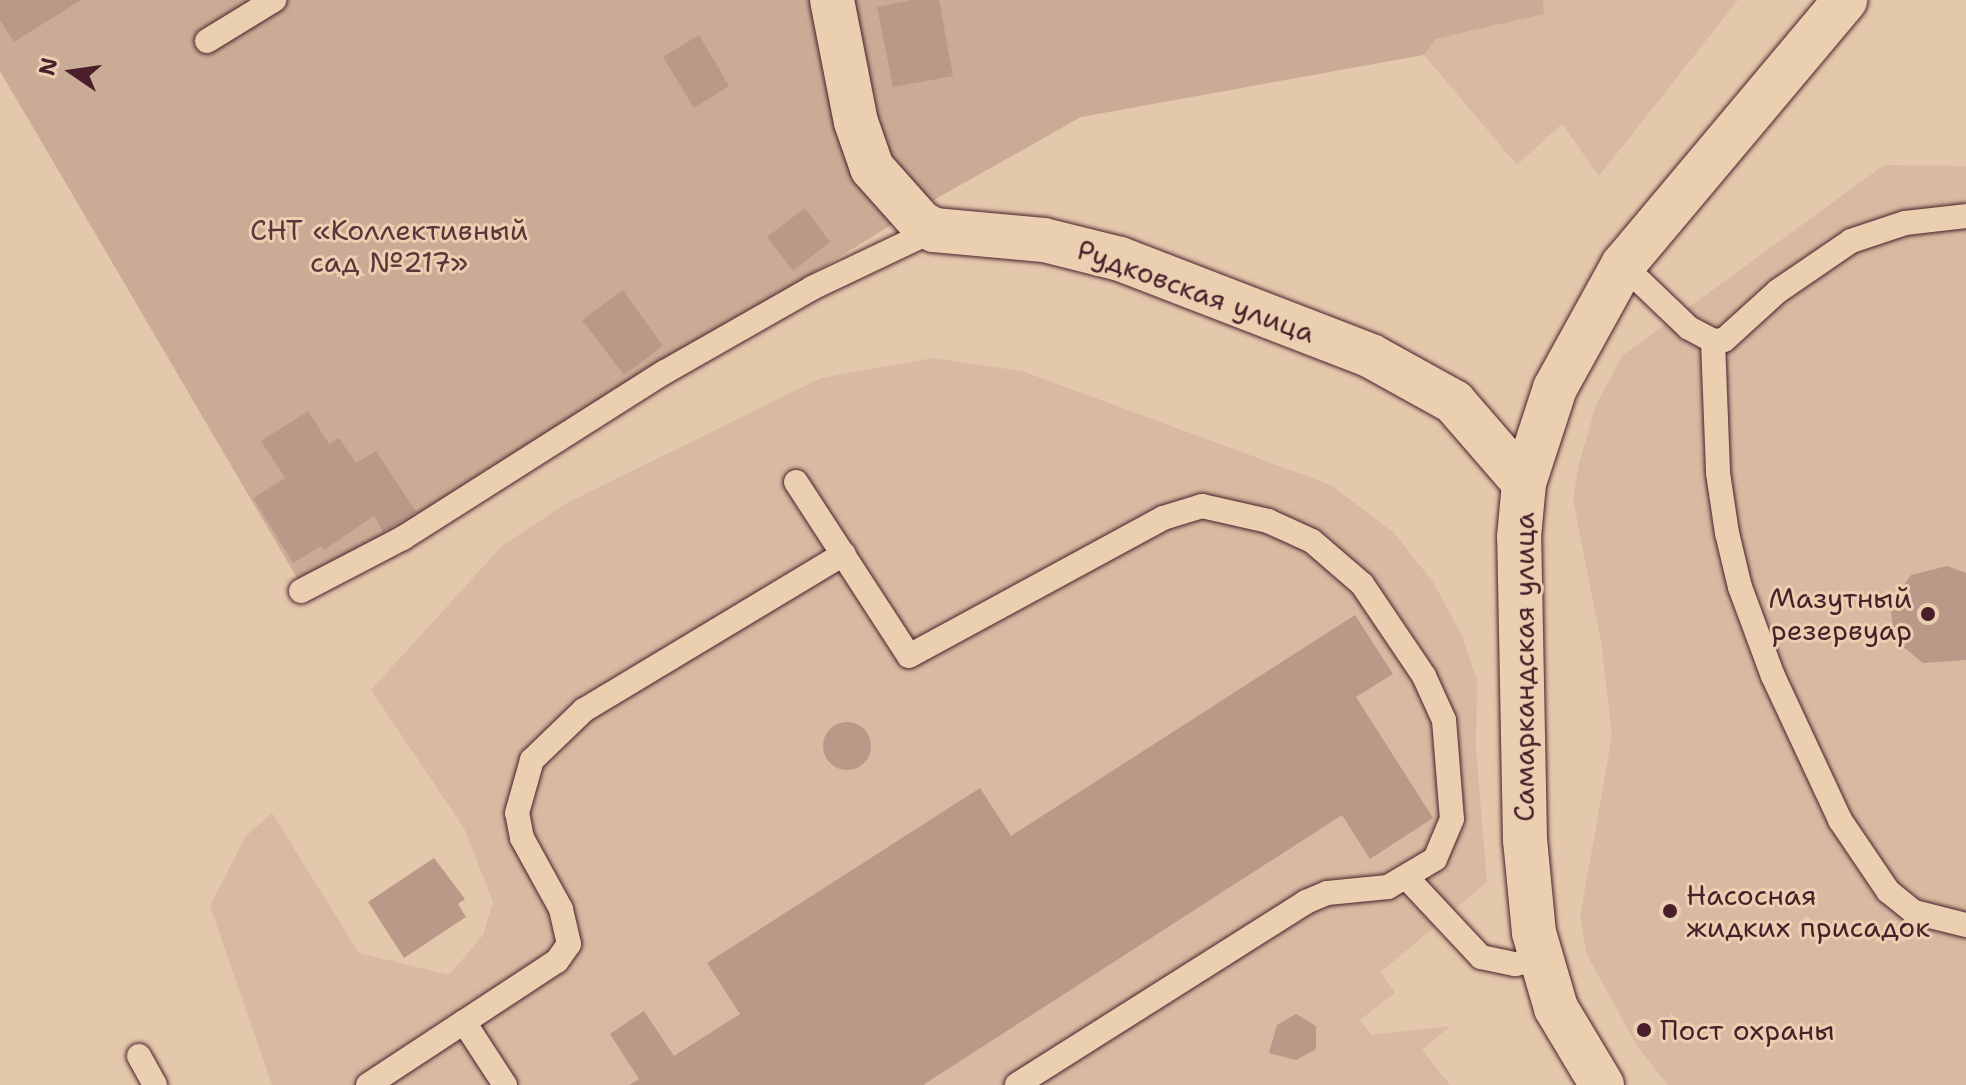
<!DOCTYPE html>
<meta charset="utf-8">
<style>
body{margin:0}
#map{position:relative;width:1966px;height:1085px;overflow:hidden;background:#e4c8ac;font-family:"Shantell Sans",sans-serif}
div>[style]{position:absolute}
.built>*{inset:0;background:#d7baa1}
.green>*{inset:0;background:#caac96}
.building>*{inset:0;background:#b99987}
.round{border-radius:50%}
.roads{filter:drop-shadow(0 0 2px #4a1f2b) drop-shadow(0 0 2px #4a1f2b)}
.service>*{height:24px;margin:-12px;padding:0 12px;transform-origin:12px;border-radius:12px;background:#eacfb1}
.minor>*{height:44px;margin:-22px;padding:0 22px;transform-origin:22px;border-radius:22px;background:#eacfb1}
.tertiary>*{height:44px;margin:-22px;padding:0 22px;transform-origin:22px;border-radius:22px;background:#eacfb1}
.dots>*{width:22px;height:22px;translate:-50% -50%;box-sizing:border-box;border:4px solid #eacfb1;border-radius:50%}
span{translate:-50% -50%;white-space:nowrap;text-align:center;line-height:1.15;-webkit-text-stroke:6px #eacfb1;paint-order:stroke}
.park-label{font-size:28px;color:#5d343b}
.street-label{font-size:28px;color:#4a1f2b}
.poi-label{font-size:28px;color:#4a1f2b}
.right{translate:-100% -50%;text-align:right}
.left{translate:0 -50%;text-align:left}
.north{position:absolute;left:32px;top:32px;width:80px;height:80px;-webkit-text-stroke:6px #eacfb1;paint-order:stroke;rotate:283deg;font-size:22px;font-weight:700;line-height:32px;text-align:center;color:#4a1f2b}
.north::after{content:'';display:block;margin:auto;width:28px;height:36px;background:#4a1f2b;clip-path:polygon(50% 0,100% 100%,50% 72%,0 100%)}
</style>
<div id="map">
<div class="built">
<i style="clip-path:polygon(1543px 0,1738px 0,1599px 176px,1562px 124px,1517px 165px,1424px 55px,1436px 39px,1544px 14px)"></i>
<i style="clip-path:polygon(1884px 165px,1966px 166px,1966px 1085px,1668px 1085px,1637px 1046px,1587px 955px,1580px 917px,1612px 736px,1601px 641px,1573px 499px,1578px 468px,1596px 405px,1622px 356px)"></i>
<i style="clip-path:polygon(933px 358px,1022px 371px,1331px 485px,1394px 533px,1433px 582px,1462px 636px,1477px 680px,1476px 748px,1487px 882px,1381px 972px,1395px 993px,1360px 1020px,1371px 1035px,1450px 1026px,1422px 1050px,1450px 1085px,272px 1085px,210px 906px,245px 837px,272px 813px,359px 953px,449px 975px,483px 935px,493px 902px,464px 828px,371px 690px,502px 546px,567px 503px,821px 378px)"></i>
</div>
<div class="green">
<i style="clip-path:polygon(0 0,1543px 0,1544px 14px,1436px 39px,1424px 55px,1081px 117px,909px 214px,386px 536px,300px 583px,0 71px)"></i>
</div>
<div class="building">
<i style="clip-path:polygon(0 0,81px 0,14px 42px,0 20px)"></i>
<i style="clip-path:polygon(912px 0,939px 0,953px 76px,893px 87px,877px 7px)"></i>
<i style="clip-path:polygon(699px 35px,729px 86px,694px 108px,663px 57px)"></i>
<i style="clip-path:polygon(805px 208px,830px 242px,793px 271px,767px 237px)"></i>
<i style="clip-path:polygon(623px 290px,663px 346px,624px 375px,582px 320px)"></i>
<i style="clip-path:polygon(308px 411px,329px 444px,339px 438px,356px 463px,376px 451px,416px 512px,383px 532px,374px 516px,324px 550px,321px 546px,293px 563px,253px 498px,285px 478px,261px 441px)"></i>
<i style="clip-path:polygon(1947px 566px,1966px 573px,1966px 660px,1923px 663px,1895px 640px,1890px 605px,1911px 575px)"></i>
<i style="clip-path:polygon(1355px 615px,1393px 674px,1356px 697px,1433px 818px,1370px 859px,1342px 815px,923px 1085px,629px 1085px,639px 1079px,610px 1034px,644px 1011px,674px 1056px,740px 1014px,707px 963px,980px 788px,1011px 836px)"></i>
<i class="round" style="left:823px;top:722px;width:48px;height:48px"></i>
<i style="clip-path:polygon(434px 858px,465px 899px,458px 904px,466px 917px,404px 958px,368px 902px)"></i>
<i style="clip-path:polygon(1296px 1014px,1316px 1026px,1316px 1049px,1296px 1060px,1269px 1053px,1277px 1025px)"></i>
</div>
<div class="roads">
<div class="service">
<i style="left:207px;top:41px;width:79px;rotate:-31.5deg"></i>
<i style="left:1623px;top:265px;width:91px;rotate:43.7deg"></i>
<i style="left:1689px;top:328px;width:27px;rotate:28deg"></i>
<i style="left:1713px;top:341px;width:11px;rotate:-5deg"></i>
<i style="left:1724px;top:340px;width:73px;rotate:-42.2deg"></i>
<i style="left:1778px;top:291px;width:88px;rotate:-34.4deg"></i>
<i style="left:1851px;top:241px;width:57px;rotate:-18.4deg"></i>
<i style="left:1905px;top:223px;width:61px;rotate:-6.5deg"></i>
<i style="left:1713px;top:341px;width:132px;rotate:87.8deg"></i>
<i style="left:1718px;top:473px;width:61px;rotate:81.5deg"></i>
<i style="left:1727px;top:533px;width:56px;rotate:76.5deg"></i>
<i style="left:1740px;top:587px;width:95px;rotate:69.7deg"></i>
<i style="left:1773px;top:676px;width:159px;rotate:65deg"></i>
<i style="left:1840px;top:820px;width:86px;rotate:55.9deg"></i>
<i style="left:1888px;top:891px;width:33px;rotate:39deg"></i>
<i style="left:1914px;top:912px;width:54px;rotate:14deg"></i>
<i style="left:796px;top:482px;width:207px;rotate:57deg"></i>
<i style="left:909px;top:656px;width:289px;rotate:-28.5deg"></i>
<i style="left:1163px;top:518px;width:41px;rotate:-17.1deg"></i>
<i style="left:1202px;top:506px;width:68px;rotate:12.8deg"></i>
<i style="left:1268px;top:521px;width:48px;rotate:24.4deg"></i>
<i style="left:1312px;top:541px;width:66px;rotate:40.7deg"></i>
<i style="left:1362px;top:584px;width:111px;rotate:56deg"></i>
<i style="left:1424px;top:676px;width:48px;rotate:65.6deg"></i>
<i style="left:1444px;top:720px;width:99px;rotate:85.4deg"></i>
<i style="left:1452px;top:819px;width:43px;rotate:113deg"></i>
<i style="left:1435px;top:859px;width:55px;rotate:149.2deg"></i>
<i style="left:1388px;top:887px;width:61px;rotate:174.4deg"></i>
<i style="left:1327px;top:893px;width:23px;rotate:157deg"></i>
<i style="left:1306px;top:902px;width:342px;rotate:147.7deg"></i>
<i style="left:301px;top:591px;width:115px;rotate:-27.5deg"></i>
<i style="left:403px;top:538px;width:310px;rotate:-32.4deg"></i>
<i style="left:665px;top:372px;width:169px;rotate:-29.7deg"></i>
<i style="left:812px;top:288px;width:135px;rotate:-25.4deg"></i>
<i style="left:1408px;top:879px;width:107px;rotate:46.9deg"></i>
<i style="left:1481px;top:957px;width:35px;rotate:12deg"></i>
<i style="left:1515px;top:964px;width:24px;rotate:-9deg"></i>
<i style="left:139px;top:1056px;width:33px;rotate:61deg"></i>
<i style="left:368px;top:1085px;width:115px;rotate:-33.3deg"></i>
<i style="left:505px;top:1085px;width:75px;rotate:-123.1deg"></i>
<i style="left:464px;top:1022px;width:111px;rotate:-33.3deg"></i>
<i style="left:557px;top:961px;width:21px;rotate:-55deg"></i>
<i style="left:569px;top:944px;width:36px;rotate:-103deg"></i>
<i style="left:561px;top:909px;width:81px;rotate:-118.8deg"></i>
<i style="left:522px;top:838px;width:25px;rotate:-101deg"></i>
<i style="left:517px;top:813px;width:55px;rotate:-74.2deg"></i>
<i style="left:532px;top:760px;width:72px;rotate:-43.9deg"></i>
<i style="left:584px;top:710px;width:303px;rotate:-31deg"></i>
</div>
<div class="minor">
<i style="left:832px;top:0;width:124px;rotate:78.9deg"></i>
<i style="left:856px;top:122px;width:49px;rotate:70.8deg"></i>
<i style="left:872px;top:168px;width:74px;rotate:48.3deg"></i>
<i style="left:921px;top:223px;width:15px;rotate:28deg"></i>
<i style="left:934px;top:230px;width:110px;rotate:5.2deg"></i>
<i style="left:1044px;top:240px;width:78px;rotate:14deg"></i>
<i style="left:1120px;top:259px;width:269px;rotate:21.1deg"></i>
<i style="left:1371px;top:356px;width:95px;rotate:29deg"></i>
<i style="left:1454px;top:402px;width:107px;rotate:49.2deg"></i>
</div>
<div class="tertiary">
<i style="left:1602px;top:1085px;width:90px;rotate:-120.9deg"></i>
<i style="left:1556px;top:1008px;width:78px;rotate:-106.3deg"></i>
<i style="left:1534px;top:933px;width:93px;rotate:-95.5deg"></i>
<i style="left:1525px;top:840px;width:303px;rotate:-91.1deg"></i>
<i style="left:1519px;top:537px;width:54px;rotate:-84.7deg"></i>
<i style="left:1524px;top:483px;width:100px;rotate:-71.9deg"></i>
<i style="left:1555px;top:388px;width:141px;rotate:-61.1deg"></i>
<i style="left:1623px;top:265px;width:346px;rotate:-50deg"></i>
</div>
</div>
<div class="dots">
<i style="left:1928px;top:614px;background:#4a1f2b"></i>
<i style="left:1670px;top:911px;background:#4a1f2b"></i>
<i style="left:1644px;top:1030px;background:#4a1f2b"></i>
</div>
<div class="park-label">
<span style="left:389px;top:246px">СНТ «Коллективный<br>сад №217»</span>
</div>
<div class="street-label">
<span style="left:1196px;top:291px;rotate:20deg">Рудковская улица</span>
<span style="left:1524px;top:667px;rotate:-90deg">Самаркандская улица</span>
</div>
<div class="poi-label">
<span class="right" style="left:1912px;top:614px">Мазутный<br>резервуар</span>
<span class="left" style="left:1686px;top:911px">Насосная<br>жидких присадок</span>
<span class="left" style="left:1660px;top:1030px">Пост охраны</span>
</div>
<div class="north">N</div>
</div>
